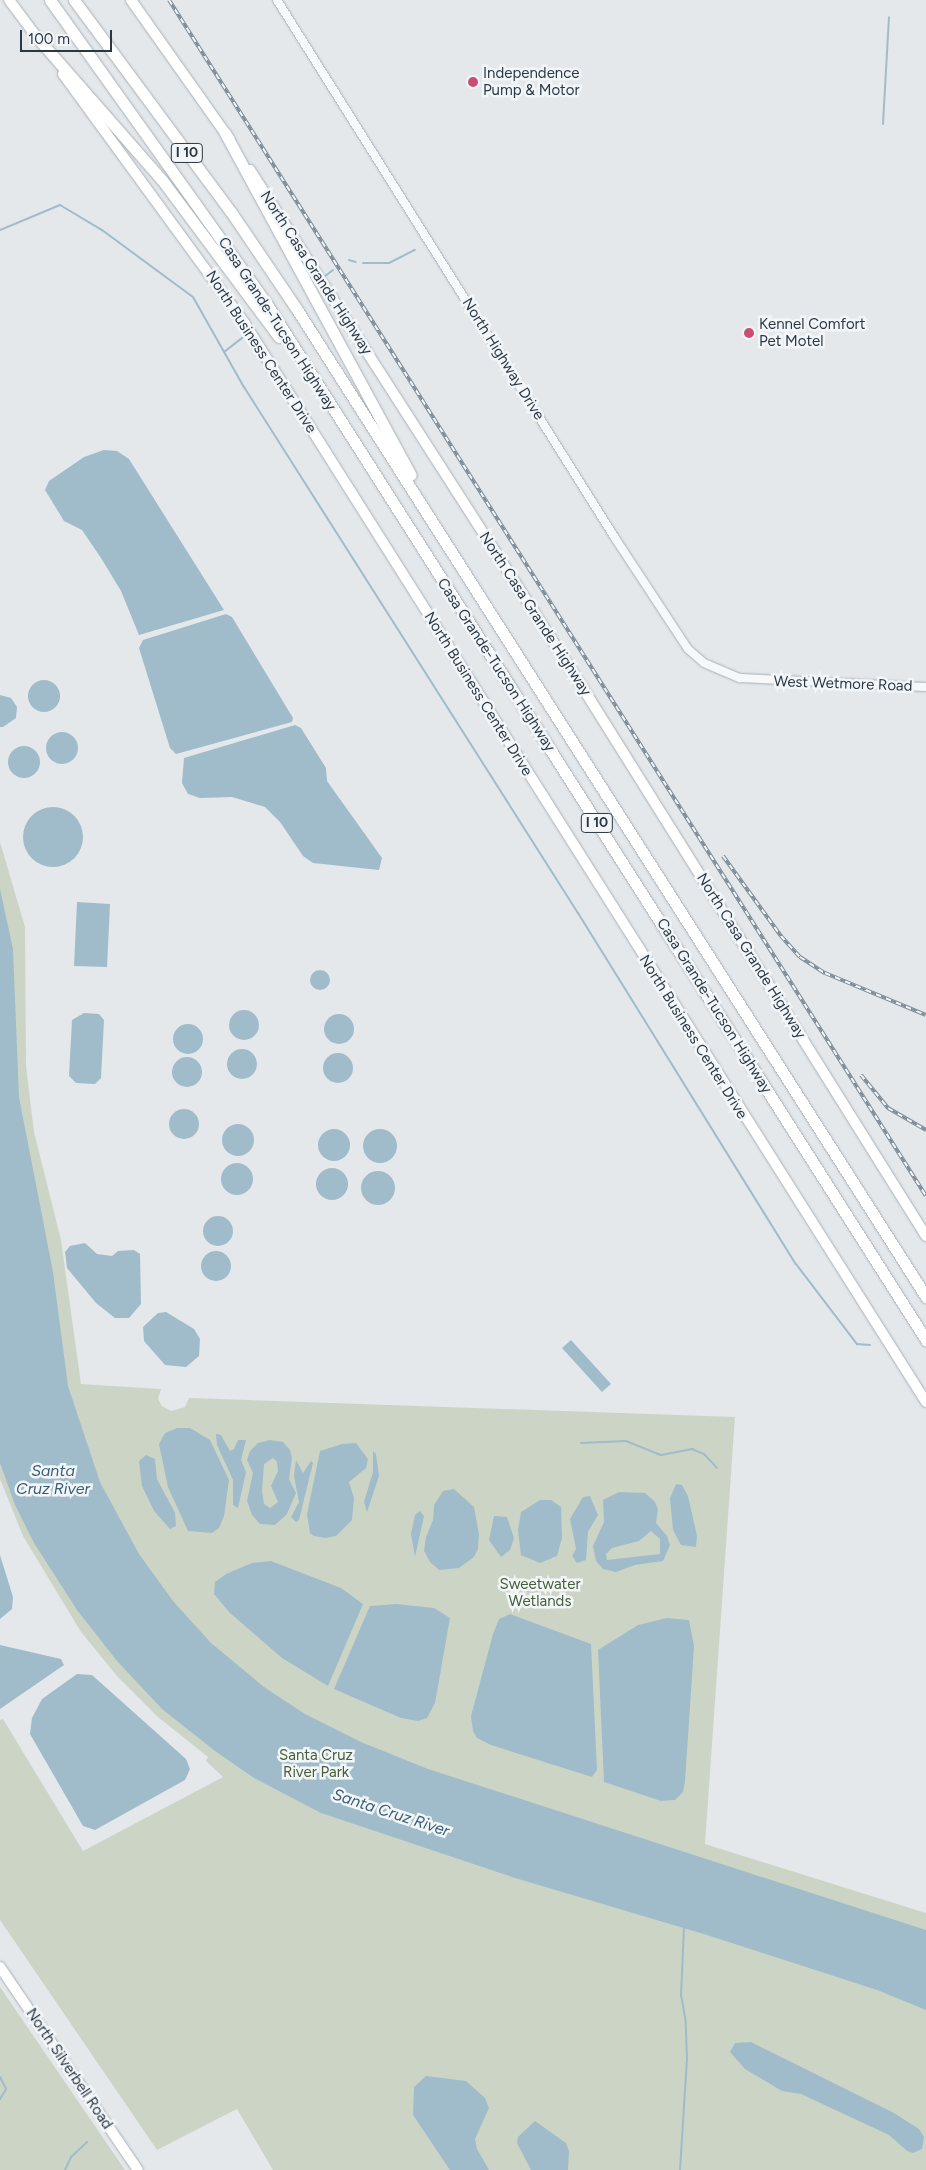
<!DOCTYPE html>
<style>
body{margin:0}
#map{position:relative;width:926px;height:2170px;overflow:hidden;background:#e4e8eb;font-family:Figtree,sans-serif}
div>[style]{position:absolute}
.green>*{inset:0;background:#ccd5c5}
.water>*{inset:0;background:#a0bcca}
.round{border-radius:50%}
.stream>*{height:2px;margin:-1px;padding:0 1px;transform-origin:1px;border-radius:1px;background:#a0bcca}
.roads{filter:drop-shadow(0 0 1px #a9b0b6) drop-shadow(0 0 1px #a9b0b6)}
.minor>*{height:8px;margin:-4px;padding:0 4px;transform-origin:4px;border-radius:4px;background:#f6f8f9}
.major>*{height:10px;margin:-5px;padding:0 5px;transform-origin:5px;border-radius:5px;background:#fff}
.highway>*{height:11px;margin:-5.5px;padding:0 5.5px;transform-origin:5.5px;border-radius:5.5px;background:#fff}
.rail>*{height:4px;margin-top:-2px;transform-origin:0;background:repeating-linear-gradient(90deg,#f3f6f8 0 5.5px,#7d8a95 0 11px);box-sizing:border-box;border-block:1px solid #7d8a95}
.dots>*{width:14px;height:14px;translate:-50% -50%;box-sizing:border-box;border:2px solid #f3f6f8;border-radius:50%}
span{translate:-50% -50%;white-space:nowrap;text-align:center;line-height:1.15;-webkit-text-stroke:5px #f3f6f8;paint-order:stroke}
.shield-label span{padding:1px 4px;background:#f3f6f8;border:1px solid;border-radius:4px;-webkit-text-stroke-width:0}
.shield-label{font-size:14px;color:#2b3844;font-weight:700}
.poi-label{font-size:15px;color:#2b3844}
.left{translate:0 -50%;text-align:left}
.street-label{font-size:15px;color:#2b3844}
.park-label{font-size:15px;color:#475f39}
.water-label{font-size:16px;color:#365e77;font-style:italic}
.scale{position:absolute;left:20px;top:30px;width:92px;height:22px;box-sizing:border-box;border:2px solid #2b3844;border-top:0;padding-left:6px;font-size:15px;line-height:18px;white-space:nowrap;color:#2b3844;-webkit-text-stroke:4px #f3f6f8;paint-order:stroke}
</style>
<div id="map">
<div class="green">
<i style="clip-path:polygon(0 842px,25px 927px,26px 1066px,34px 1132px,61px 1240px,81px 1384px,161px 1389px,158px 1399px,162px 1406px,171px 1411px,185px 1407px,189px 1398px,735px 1417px,705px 1844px,926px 1913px,926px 2170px,273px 2170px,237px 2109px,157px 2150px,0 1920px,0 1720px,3px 1719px,83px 1851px,223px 1777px,206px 1761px,208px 1757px,158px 1717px,117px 1676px,81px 1632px,23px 1536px,0 1479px)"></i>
<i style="clip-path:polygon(0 1987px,125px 2170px,0 2170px)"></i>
</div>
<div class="water">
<i style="clip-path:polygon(104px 450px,117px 451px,129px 459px,224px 610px,139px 635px,121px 591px,101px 558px,82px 530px,64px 521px,45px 490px,49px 481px,84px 457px)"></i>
<i style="clip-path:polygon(226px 614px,232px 617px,293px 718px,292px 722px,176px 754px,170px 748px,139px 648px,143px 640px)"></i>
<i class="round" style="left:28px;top:680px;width:32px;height:32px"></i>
<i style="clip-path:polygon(0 695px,11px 698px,17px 707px,16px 718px,3px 727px,0 727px)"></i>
<i style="clip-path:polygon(295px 725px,301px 728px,326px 768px,327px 781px,382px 858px,379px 870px,313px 863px,303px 856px,280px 822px,265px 807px,232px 797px,200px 798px,188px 794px,182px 783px,184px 758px)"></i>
<i class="round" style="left:46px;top:732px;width:32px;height:32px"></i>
<i class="round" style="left:8px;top:746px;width:32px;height:32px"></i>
<i class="round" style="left:23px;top:807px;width:60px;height:60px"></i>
<i style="clip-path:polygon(0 889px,13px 949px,19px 1097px,53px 1272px,68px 1386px,100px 1482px,139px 1554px,173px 1601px,211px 1643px,264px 1687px,305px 1714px,361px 1742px,428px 1769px,926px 1930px,926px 2010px,877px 1990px,707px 1935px,515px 1878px,321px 1813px,254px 1778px,215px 1751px,162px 1709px,117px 1661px,77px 1610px,34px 1543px,15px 1505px,0 1463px)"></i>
<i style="clip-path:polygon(77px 902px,110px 904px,107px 967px,74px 966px)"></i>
<i class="round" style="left:310px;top:970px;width:20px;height:20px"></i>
<i class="round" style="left:229px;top:1010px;width:30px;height:30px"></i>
<i style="clip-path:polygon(84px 1013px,99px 1014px,104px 1020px,101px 1078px,95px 1084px,76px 1083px,69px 1076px,72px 1020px)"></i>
<i class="round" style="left:324px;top:1014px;width:30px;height:30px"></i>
<i class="round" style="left:173px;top:1024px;width:30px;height:30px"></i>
<i class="round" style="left:227px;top:1049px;width:30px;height:30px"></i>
<i class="round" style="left:323px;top:1053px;width:30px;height:30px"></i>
<i class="round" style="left:172px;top:1057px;width:30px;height:30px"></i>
<i class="round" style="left:169px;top:1109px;width:30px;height:30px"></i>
<i class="round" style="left:222px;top:1124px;width:32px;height:32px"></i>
<i class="round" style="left:318px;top:1129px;width:32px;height:32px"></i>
<i class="round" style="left:363px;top:1129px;width:34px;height:34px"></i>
<i class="round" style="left:221px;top:1163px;width:32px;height:32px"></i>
<i class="round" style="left:316px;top:1168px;width:32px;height:32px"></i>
<i class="round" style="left:361px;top:1171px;width:34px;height:34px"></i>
<i class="round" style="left:203px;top:1216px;width:30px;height:30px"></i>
<i style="clip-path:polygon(85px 1243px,97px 1254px,112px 1256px,118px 1251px,134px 1250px,140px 1254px,141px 1304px,129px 1318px,115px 1318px,96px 1303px,67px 1268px,65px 1252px,70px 1246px)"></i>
<i class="round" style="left:201px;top:1251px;width:30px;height:30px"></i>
<i style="clip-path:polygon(166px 1312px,194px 1329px,200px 1339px,199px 1356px,186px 1367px,165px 1365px,144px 1341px,143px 1327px,158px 1313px)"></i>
<i style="clip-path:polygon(571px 1340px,611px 1384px,602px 1392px,562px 1348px)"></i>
<i style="clip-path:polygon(177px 1428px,190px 1428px,210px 1440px,229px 1480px,224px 1516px,219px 1528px,212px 1533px,188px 1531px,168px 1487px,159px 1444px,165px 1433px)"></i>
<i style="clip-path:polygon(216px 1434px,221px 1435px,230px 1451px,234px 1449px,238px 1440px,246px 1440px,241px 1460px,246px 1472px,238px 1508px,233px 1505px,233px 1480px,217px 1445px)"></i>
<i style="clip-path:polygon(evenodd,270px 1440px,283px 1442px,290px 1450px,292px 1458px,289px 1479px,296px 1493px,287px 1514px,275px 1525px,260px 1524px,252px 1515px,247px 1501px,253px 1473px,247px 1460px,250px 1451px,258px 1443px,270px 1440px,273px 1458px,277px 1462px,278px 1471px,271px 1486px,278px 1502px,270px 1508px,264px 1504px,262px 1491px,264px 1464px,273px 1458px)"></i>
<i style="clip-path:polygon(356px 1443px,368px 1459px,366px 1468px,349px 1482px,354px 1498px,352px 1520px,336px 1536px,325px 1538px,314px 1536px,310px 1533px,307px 1514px,320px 1451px,342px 1444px)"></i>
<i style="clip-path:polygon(373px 1451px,376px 1454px,379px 1476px,367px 1512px,364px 1502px,373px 1472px)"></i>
<i style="clip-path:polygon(146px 1455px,155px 1459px,157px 1479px,175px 1513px,176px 1526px,170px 1529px,154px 1511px,142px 1486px,139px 1461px)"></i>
<i style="clip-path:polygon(296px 1460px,303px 1473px,311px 1461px,313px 1463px,299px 1520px,296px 1522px,291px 1517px,299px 1502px,294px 1476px)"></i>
<i style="clip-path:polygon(676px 1484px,682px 1485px,688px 1496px,697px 1536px,696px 1547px,681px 1545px,673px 1530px,670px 1498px)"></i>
<i style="clip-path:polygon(454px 1489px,474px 1507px,479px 1534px,478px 1549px,474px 1557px,459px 1568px,439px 1570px,430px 1562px,424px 1551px,426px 1537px,433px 1520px,434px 1505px,443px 1491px)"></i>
<i style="clip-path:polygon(evenodd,619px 1492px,645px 1493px,655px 1502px,658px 1509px,656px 1523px,667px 1536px,670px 1545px,663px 1561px,635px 1565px,616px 1572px,603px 1569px,596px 1561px,593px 1546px,604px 1522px,603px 1500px,619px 1492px,651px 1531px,660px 1539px,660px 1554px,607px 1560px,606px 1554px,612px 1548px,639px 1541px,651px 1531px)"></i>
<i style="clip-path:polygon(590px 1496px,598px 1515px,588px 1532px,586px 1560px,577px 1563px,572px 1556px,576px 1549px,570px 1519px,583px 1497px)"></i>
<i style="clip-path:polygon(540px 1500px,551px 1500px,561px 1507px,562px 1538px,557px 1556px,540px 1563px,521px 1555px,518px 1530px,521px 1512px)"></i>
<i style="clip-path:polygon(420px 1511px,424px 1516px,415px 1557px,411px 1534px,415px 1515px)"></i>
<i style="clip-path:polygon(494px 1516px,507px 1517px,514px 1538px,510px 1550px,501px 1557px,489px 1540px)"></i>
<i style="clip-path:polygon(0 1555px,13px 1597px,12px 1609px,0 1619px)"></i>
<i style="clip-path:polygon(271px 1561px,341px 1588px,363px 1604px,328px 1686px,282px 1658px,230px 1613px,214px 1594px,215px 1582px,226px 1574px,252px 1563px)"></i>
<i style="clip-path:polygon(396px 1604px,434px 1608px,450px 1618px,435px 1703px,427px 1718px,418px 1721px,401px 1718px,334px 1689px,370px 1606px)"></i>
<i style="clip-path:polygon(510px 1614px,591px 1644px,597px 1770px,592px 1777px,491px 1745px,477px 1738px,473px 1731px,471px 1716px,493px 1634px,499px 1619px)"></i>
<i style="clip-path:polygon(667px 1618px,689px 1620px,694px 1646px,685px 1782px,683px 1792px,675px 1800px,661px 1801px,604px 1782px,598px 1650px,638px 1625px)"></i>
<i style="clip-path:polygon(0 1645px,61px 1659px,64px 1665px,0 1709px)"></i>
<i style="clip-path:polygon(77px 1674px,92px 1675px,186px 1759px,190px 1769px,185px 1780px,95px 1830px,83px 1826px,30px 1734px,32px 1718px,42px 1699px)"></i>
<i style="clip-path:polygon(751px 2042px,894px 2113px,919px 2129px,924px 2137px,922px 2149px,913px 2153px,907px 2151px,889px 2135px,801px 2094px,782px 2091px,745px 2069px,730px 2052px,735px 2043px)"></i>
<i style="clip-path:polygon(426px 2076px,466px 2081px,485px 2098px,489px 2108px,475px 2139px,477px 2149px,489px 2170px,450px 2170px,413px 2115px,414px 2087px)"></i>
<i style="clip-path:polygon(535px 2121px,566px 2143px,569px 2151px,568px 2170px,531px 2170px,517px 2143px,518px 2137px)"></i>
</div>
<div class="stream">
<i style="left:883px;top:124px;width:107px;rotate:-86.8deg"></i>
<i style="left:0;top:230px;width:65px;rotate:-22.6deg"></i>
<i style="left:60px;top:205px;width:49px;rotate:30.8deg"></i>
<i style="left:102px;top:230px;width:113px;rotate:36.4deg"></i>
<i style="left:193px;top:297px;width:103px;rotate:60.5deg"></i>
<i style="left:244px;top:387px;width:623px;rotate:57.59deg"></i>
<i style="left:578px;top:913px;width:413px;rotate:58.2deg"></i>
<i style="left:796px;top:1264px;width:101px;rotate:52.7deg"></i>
<i style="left:857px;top:1344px;width:13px;rotate:4deg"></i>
<i style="left:349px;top:260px;width:7px;rotate:16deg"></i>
<i style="left:363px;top:263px;width:26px"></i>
<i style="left:389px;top:263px;width:29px;rotate:-27deg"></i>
<i style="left:325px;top:276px;width:10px;rotate:-37deg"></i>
<i style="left:224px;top:352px;width:23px;rotate:-38deg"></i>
<i style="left:581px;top:1443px;width:45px;rotate:-2.5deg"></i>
<i style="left:626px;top:1441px;width:38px;rotate:22deg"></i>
<i style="left:661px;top:1455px;width:32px;rotate:-11deg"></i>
<i style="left:692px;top:1449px;width:13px;rotate:23deg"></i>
<i style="left:704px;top:1454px;width:19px;rotate:47deg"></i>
<i style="left:0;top:2077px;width:13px;rotate:63deg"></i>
<i style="left:6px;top:2089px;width:12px;rotate:121deg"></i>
<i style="left:65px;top:2170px;width:14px;rotate:-65deg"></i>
<i style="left:71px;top:2157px;width:22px;rotate:-43deg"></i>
<i style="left:680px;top:2170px;width:110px;rotate:-86.4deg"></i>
<i style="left:687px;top:2060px;width:37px;rotate:-92deg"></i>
<i style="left:686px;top:2023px;width:27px;rotate:-100deg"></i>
<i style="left:681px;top:1996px;width:70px;rotate:-87.5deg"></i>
</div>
<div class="roads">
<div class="minor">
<i style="left:277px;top:0;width:635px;rotate:57.86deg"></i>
<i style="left:615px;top:538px;width:133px;rotate:56.7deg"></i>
<i style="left:688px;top:649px;width:21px;rotate:41deg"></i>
<i style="left:704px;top:663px;width:39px;rotate:23deg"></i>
<i style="left:740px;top:678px;width:186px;rotate:2.8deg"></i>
</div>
<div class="major">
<i style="left:9px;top:0;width:50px;rotate:53.1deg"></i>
<i style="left:131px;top:0;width:171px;rotate:54.7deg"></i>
<i style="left:63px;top:74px;width:309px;rotate:53.9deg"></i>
<i style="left:245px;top:324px;width:1275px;rotate:57.72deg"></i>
<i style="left:250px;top:170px;width:612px;rotate:57.27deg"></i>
<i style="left:581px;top:685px;width:650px;rotate:57.95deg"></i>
<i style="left:0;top:1967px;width:245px;rotate:55.8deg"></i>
</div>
<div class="highway">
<i style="left:50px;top:0;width:376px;rotate:54.5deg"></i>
<i style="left:268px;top:306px;width:1226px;rotate:57.53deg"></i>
<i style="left:74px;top:0;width:264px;rotate:53.5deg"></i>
<i style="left:231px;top:212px;width:116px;rotate:55.9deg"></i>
<i style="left:296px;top:308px;width:1173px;rotate:57.5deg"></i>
<i style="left:34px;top:34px;width:194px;rotate:48.8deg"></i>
<i style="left:162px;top:180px;width:196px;rotate:53.3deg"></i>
<i style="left:225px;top:133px;width:389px;rotate:61.5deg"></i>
</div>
</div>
<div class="rail">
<i style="left:169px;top:0;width:1415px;rotate:57.67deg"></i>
<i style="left:723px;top:856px;width:99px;rotate:54.1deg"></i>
<i style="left:781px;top:936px;width:28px;rotate:48deg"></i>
<i style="left:800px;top:957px;width:30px;rotate:33deg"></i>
<i style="left:825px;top:973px;width:109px;rotate:22.6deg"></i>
<i style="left:861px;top:1075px;width:43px;rotate:50.7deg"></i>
<i style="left:888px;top:1108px;width:44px;rotate:30.1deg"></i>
</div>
<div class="dots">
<i style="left:473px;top:82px;background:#cd4c75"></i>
<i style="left:749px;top:333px;background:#cd4c75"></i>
</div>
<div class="shield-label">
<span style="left:187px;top:153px">I 10</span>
<span style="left:597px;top:823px">I 10</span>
</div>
<div class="poi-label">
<span class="left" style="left:483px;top:82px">Independence<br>Pump &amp; Motor</span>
<span class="left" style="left:759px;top:333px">Kennel Comfort<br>Pet Motel</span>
</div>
<div class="street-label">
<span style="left:316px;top:273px;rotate:57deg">North Casa Grande Highway</span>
<span style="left:277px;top:324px;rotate:57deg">Casa Grande-Tucson Highway</span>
<span style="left:261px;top:352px;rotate:57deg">North Business Center Drive</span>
<span style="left:503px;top:359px;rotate:58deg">North Highway Drive</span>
<span style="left:535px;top:614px;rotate:57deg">North Casa Grande Highway</span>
<span style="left:496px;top:665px;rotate:57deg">Casa Grande-Tucson Highway</span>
<span style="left:843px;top:684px;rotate:2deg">West Wetmore Road</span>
<span style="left:478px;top:694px;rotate:58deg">North Business Center Drive</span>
<span style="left:751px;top:956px;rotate:58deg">North Casa Grande Highway</span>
<span style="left:714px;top:1006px;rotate:58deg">Casa Grande-Tucson Highway</span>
<span style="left:693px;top:1037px;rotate:58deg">North Business Center Drive</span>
<span style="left:69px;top:2069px;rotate:56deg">North Silverbell Road</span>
</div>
<div class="park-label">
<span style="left:540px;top:1593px">Sweetwater<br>Wetlands</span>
<span style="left:316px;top:1764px">Santa Cruz<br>River Park</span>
</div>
<div class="water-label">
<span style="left:53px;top:1480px">Santa<br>Cruz River</span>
<span style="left:391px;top:1813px;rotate:18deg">Santa Cruz River</span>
</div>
<div class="scale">100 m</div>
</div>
